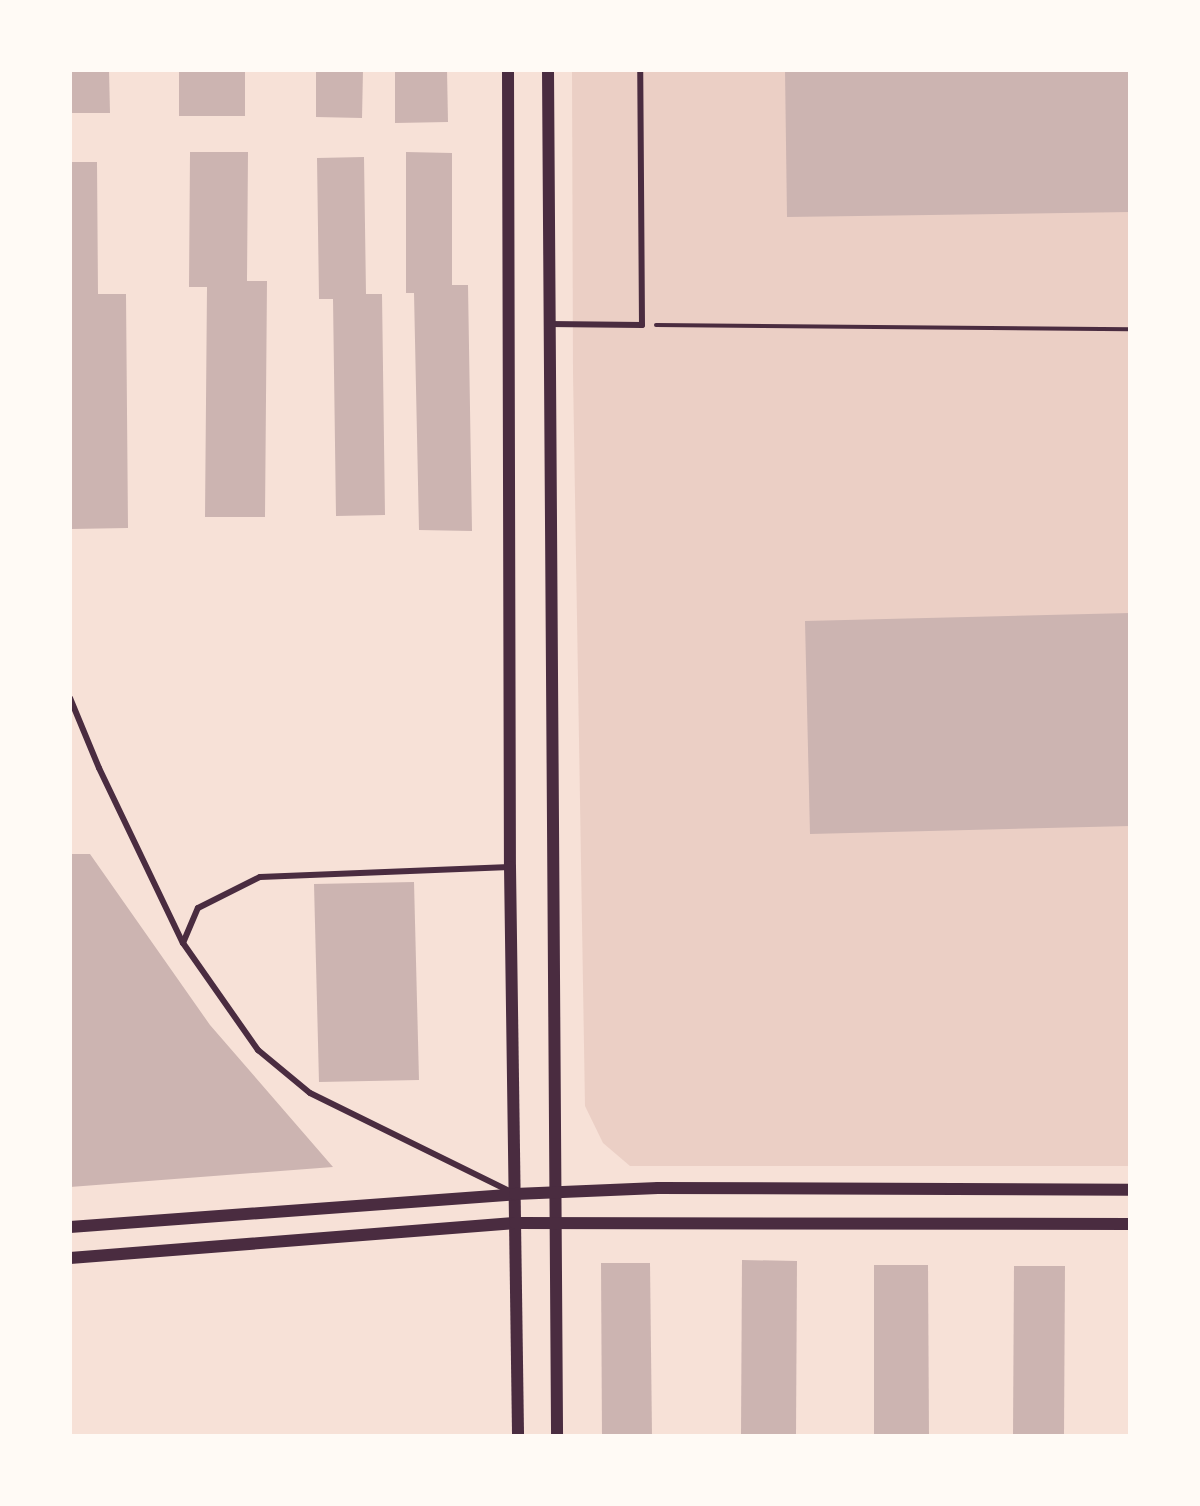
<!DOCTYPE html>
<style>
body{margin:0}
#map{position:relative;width:1200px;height:1506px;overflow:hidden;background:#f7e1d7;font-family:"Fira Sans",sans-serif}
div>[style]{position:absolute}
.green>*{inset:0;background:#ebcfc5}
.building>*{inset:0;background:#ccb4b1}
.path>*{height:4px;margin:-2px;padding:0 2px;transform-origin:2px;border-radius:2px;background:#4a2c40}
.minor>*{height:6px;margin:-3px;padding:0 3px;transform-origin:3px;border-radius:3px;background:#4a2c40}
.secondary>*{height:12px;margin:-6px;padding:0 6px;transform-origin:6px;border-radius:6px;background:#4a2c40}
span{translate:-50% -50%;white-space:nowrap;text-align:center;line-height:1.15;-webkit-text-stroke:6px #fffaf5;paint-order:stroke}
.frame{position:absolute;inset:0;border:72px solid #fffaf5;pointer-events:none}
</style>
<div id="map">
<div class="green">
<i style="clip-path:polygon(572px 71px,1129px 71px,1129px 1166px,630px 1166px,603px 1143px,585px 1106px,573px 373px)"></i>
</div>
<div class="building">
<i style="clip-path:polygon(70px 70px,109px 70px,110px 113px,70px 113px)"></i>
<i style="clip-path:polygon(179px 70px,245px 70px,245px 116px,179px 116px)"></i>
<i style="clip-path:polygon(316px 70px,363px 70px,362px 118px,316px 117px)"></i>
<i style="clip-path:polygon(395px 70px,447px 70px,448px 122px,395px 123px)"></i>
<i style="clip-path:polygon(785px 70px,1130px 70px,1130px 212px,787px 217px)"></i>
<i style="clip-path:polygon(190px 152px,248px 152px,247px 281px,267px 281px,265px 517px,205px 517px,207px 287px,189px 287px)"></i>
<i style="clip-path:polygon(406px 152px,452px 153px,452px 285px,468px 285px,472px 531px,419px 530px,414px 293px,406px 293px)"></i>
<i style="clip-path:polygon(364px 157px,366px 294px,382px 294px,385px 515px,336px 516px,333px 299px,319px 299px,317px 158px)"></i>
<i style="clip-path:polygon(70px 162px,97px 162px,98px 294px,126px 294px,128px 528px,71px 529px)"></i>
<i style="clip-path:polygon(1130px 613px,1130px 826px,810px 834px,805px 621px)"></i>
<i style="clip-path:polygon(70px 854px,90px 854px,210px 1025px,333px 1167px,70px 1187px)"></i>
<i style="clip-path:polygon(414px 882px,419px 1080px,319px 1082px,314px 884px)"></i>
<i style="clip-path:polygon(742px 1260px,797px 1261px,796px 1436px,741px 1436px)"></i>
<i style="clip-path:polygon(601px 1263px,650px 1263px,652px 1436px,602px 1436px)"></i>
<i style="clip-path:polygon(874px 1265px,928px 1265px,929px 1436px,874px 1436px)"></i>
<i style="clip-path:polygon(1014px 1266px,1065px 1266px,1064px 1436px,1013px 1436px)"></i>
</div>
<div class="path">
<i style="left:656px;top:325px;width:474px;rotate:0.5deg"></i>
</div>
<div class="minor">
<i style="left:549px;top:324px;width:93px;rotate:0.6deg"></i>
<i style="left:642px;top:325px;width:255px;rotate:-90.4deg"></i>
<i style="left:70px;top:698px;width:76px;rotate:67.5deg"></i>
<i style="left:99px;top:768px;width:194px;rotate:64.4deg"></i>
<i style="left:183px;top:943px;width:131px;rotate:55deg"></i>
<i style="left:258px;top:1050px;width:67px;rotate:39.6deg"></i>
<i style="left:310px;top:1093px;width:224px;rotate:26.2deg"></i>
<i style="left:183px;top:943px;width:38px;rotate:-67deg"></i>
<i style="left:198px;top:908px;width:69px;rotate:-26.6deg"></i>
<i style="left:260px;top:877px;width:250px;rotate:-2.3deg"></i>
</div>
<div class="secondary">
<i style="left:508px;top:70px;width:797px;rotate:89.86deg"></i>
<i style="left:510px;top:867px;width:569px;rotate:89.19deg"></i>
<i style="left:548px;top:70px;width:1366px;rotate:89.62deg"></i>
<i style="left:70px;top:1227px;width:446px;rotate:-4.2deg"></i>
<i style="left:515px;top:1194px;width:143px;rotate:-2.4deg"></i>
<i style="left:658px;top:1188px;width:472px;rotate:0.2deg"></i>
<i style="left:70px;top:1258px;width:446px;rotate:-4.5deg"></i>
<i style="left:515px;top:1223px;width:615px;rotate:0.09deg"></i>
</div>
<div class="frame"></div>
</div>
